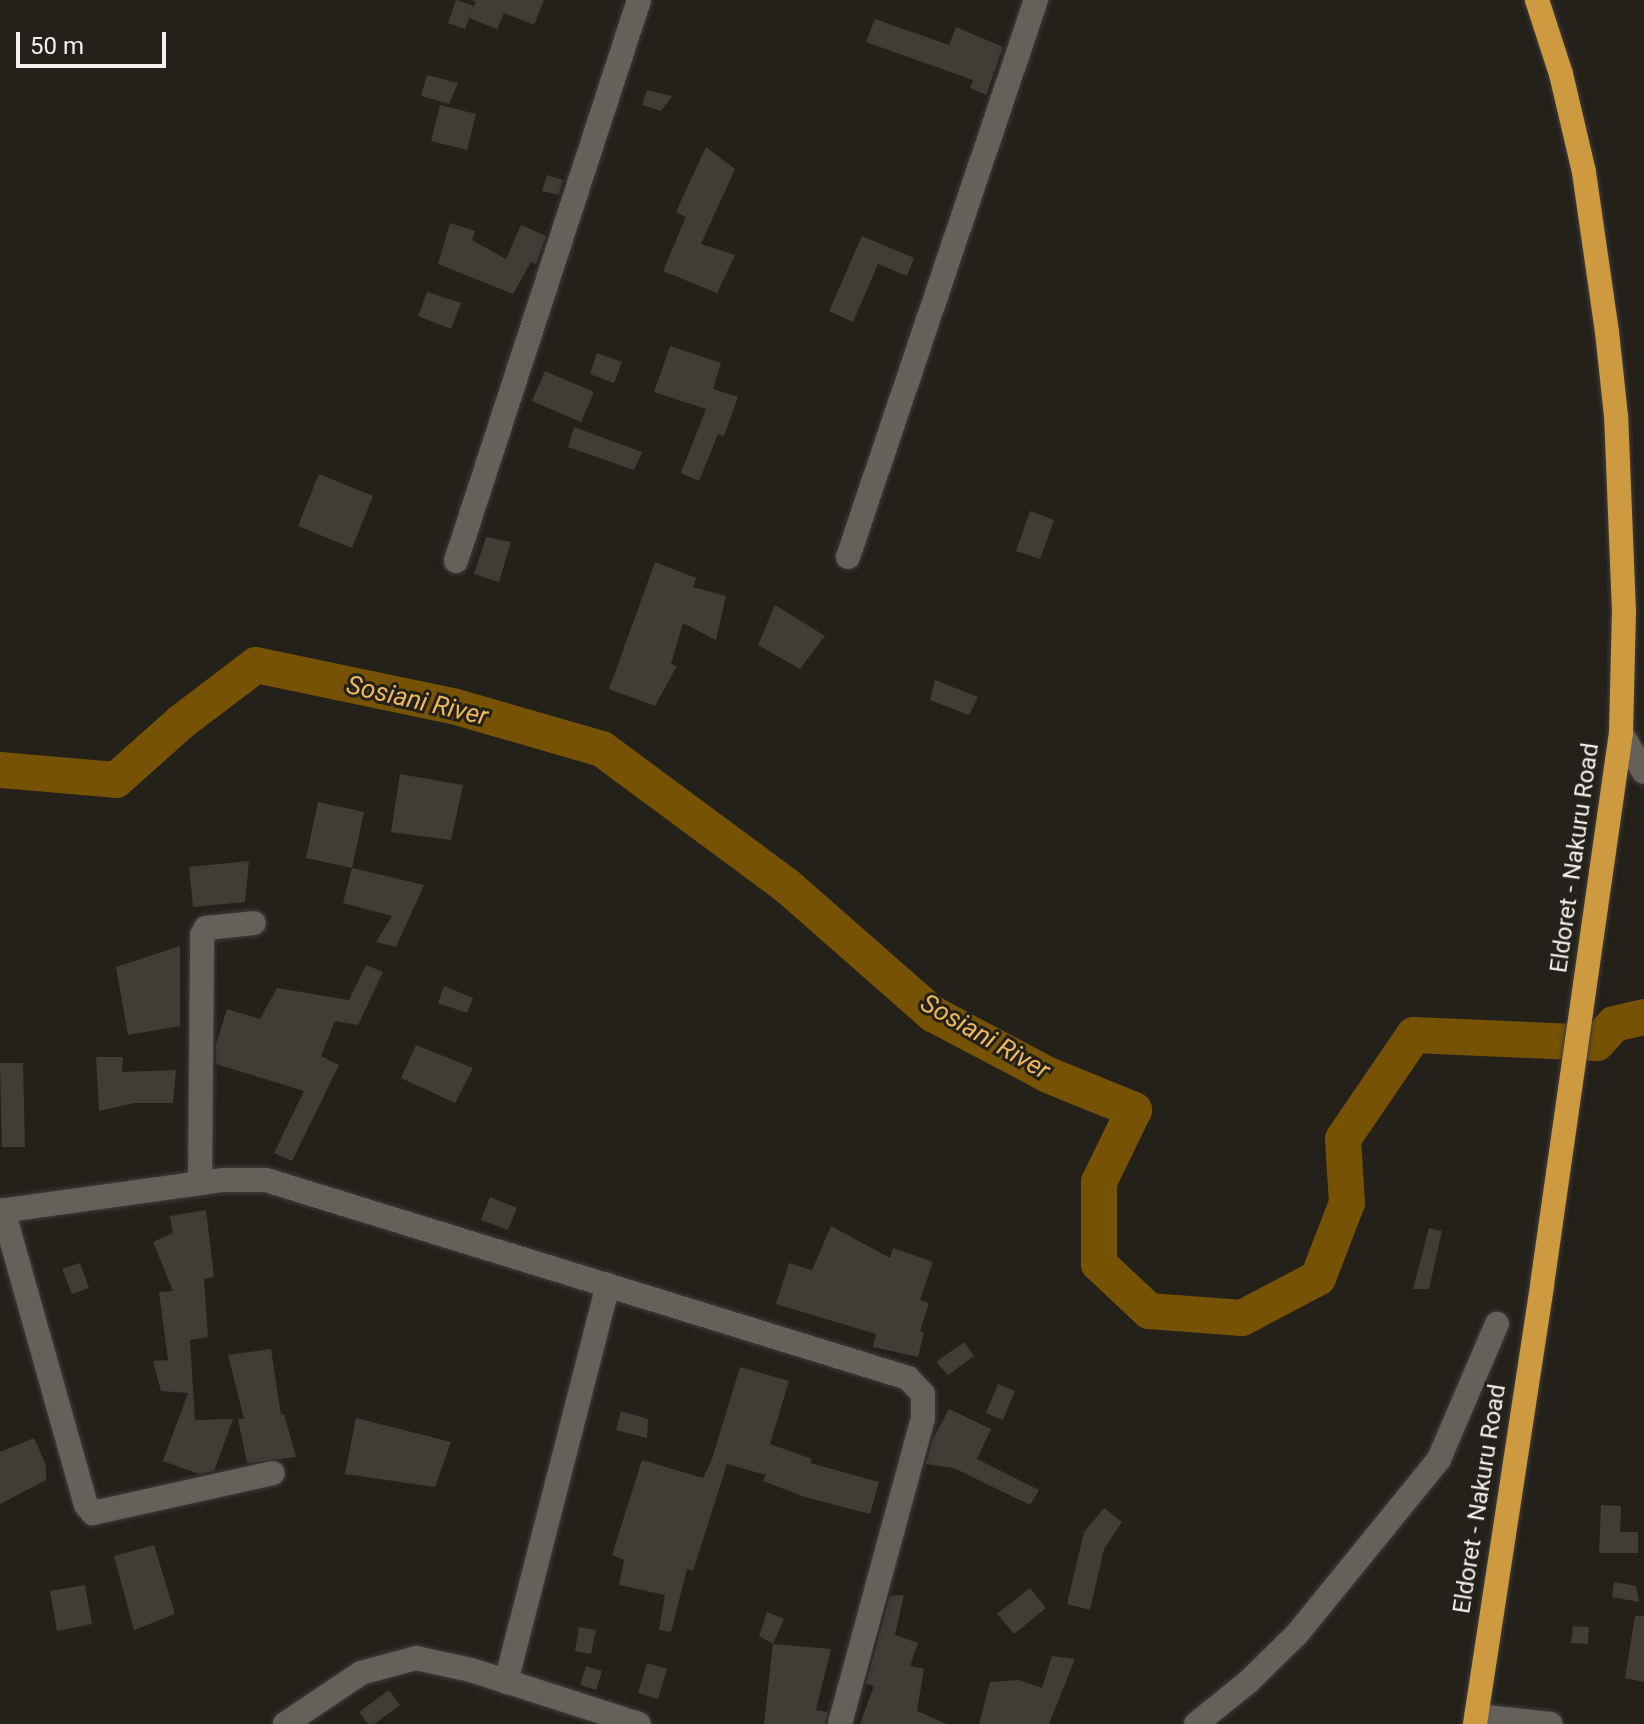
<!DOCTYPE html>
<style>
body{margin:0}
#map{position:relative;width:1644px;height:1724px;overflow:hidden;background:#24211b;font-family:Roboto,sans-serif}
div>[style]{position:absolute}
.river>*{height:36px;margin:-18px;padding:0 18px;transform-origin:18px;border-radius:18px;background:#765205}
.building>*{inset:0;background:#403c36}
.roads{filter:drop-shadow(0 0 2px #403d39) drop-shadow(0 0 2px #403d39)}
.minor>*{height:24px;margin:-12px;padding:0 12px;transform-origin:12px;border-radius:12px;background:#64605a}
.highway>*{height:24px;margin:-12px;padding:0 12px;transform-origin:12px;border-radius:12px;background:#ce9a3f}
span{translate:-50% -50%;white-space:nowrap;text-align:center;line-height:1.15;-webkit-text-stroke:6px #24211b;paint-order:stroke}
.street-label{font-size:24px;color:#f4f2ee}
.water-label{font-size:26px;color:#eeb85d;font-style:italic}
.scale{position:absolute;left:16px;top:32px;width:150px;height:36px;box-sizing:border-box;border:4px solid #f4f2ee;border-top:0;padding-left:10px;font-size:24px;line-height:28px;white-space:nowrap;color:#f4f2ee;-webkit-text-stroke:6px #24211b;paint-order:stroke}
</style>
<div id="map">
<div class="river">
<i style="left:0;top:770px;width:116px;rotate:4.9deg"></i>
<i style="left:116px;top:780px;width:87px;rotate:-41.7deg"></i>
<i style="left:181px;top:722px;width:94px;rotate:-37.2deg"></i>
<i style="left:256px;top:665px;width:201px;rotate:11.8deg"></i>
<i style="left:453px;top:706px;width:155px;rotate:16.1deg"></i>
<i style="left:602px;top:749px;width:229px;rotate:36.5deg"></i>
<i style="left:786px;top:885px;width:196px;rotate:41.3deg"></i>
<i style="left:933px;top:1014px;width:130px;rotate:27.9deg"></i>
<i style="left:1048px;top:1075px;width:93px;rotate:22.1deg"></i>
<i style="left:1134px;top:1110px;width:80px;rotate:115.9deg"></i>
<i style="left:1099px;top:1182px;width:82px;rotate:90deg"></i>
<i style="left:1099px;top:1264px;width:69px;rotate:43.2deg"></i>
<i style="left:1149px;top:1311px;width:93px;rotate:4.3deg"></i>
<i style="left:1242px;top:1318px;width:86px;rotate:-27.8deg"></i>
<i style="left:1318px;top:1278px;width:80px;rotate:-68.9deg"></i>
<i style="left:1347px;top:1203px;width:64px;rotate:-93.6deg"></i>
<i style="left:1343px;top:1139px;width:126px;rotate:-55.7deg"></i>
<i style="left:1414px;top:1035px;width:183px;rotate:2.5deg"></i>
<i style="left:1597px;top:1043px;width:25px;rotate:-48deg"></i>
<i style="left:1614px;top:1024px;width:31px;rotate:-13deg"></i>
</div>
<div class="building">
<i style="clip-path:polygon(456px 0,474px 6px,465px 29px,448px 23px)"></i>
<i style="clip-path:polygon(472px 0,544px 0,534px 25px,504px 13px,497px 29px,469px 18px,476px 2px)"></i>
<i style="clip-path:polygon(875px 19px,949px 45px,956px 27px,1003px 47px,986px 95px,970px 88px,973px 80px,866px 42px)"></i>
<i style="clip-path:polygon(427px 75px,458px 83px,449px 104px,421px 96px)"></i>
<i style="clip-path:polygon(647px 90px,672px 96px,661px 111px,642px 105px)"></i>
<i style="clip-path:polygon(440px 105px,476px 114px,467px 150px,431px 141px)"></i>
<i style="clip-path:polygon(706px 147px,735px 169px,701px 244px,735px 255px,717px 293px,663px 271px,686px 217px,676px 212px)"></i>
<i style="clip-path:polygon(547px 175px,563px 180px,559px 195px,542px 191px)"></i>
<i style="clip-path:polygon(450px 223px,475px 231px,472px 240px,506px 259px,521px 225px,546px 236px,536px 264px,531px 262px,513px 294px,438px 264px)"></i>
<i style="clip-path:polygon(862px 236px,914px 258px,907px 276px,878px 264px,853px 322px,829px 311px)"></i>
<i style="clip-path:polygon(427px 292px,461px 303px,451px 329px,418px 316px)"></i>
<i style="clip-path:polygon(670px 346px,721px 363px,713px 389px,738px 397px,724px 436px,718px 434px,699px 481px,681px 473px,706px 409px,654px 392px)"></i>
<i style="clip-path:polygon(597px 353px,622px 362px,614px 383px,590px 374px)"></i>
<i style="clip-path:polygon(545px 371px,594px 392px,581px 422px,532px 401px)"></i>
<i style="clip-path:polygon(574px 427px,642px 452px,634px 470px,568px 447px)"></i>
<i style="clip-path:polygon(319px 474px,373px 496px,352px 548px,298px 526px)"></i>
<i style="clip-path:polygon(1030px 511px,1054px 520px,1040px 559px,1016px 551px)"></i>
<i style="clip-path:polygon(486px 537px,511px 542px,499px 582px,474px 574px)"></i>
<i style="clip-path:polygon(655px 562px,696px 578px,693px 587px,726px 596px,716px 640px,683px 623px,671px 664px,677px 666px,655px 706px,609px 689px)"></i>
<i style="clip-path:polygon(775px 605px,825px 636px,800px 669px,758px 645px)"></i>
<i style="clip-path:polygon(935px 680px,978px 697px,969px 715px,930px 700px)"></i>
<i style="clip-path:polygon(400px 774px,463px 785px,451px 840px,391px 832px)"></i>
<i style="clip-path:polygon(318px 802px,364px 812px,352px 868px,306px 858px)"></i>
<i style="clip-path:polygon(249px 861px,245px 902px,193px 907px,189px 867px)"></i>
<i style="clip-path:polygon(352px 868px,424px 885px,396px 947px,376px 942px,392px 916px,343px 903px)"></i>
<i style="clip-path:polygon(180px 946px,180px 1026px,128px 1035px,116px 967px)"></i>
<i style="clip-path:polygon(366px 965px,383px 972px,358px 1025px,335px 1021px,321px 1056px,339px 1065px,292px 1161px,274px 1153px,304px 1091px,216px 1064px,216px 1044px,227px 1009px,260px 1019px,277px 988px,349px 1000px)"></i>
<i style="clip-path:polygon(444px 986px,473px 998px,467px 1013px,438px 1003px)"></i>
<i style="clip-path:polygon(416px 1045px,473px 1068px,455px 1103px,401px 1078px)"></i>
<i style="clip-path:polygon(96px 1057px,123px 1057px,122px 1072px,176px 1070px,173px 1103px,134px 1103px,99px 1111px)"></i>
<i style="clip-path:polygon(0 1063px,23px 1063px,25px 1147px,2px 1147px)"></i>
<i style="clip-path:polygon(490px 1197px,517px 1208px,508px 1230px,481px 1220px)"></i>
<i style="clip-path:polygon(206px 1210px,214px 1277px,204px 1279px,208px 1337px,190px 1340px,195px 1420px,233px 1419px,214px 1471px,199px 1474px,163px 1461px,188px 1393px,161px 1391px,153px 1361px,168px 1360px,159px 1292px,173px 1291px,153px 1242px,173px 1233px,170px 1216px)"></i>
<i style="clip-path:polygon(831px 1226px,890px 1258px,893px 1248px,933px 1262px,920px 1300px,929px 1303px,920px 1331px,924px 1332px,918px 1357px,873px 1347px,876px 1334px,776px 1304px,789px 1263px,812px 1270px)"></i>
<i style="clip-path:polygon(1429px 1228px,1442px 1231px,1429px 1289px,1413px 1289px)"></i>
<i style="clip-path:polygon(80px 1263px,89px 1288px,72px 1294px,62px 1269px)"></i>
<i style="clip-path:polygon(964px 1342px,974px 1356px,948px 1375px,936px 1362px)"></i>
<i style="clip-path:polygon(271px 1349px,281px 1415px,284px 1414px,296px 1457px,247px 1463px,238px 1419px,244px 1419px,228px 1355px)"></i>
<i style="clip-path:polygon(740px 1367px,789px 1381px,770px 1444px,812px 1459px,810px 1463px,879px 1482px,870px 1514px,805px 1497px,763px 1481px,766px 1475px,727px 1464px,693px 1571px,687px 1569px,671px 1632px,659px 1630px,665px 1595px,619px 1585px,624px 1560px,612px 1555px,642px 1460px,703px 1478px,712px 1459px)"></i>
<i style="clip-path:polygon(998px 1384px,1015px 1391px,1003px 1420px,986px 1413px)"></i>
<i style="clip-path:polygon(949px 1409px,991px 1429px,977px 1459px,1039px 1490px,1030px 1505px,954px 1468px,926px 1464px,933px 1439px)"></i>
<i style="clip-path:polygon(621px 1411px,648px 1419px,647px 1438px,616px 1430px)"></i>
<i style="clip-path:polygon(356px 1418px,451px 1442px,435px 1487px,345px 1474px)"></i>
<i style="clip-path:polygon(34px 1438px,46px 1465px,46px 1480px,0 1504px,0 1452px)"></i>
<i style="clip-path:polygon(1601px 1505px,1621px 1506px,1620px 1532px,1638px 1532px,1638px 1553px,1599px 1553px)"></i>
<i style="clip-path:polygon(1104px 1508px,1122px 1522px,1104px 1549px,1090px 1610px,1067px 1604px,1084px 1532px)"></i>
<i style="clip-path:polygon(154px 1545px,175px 1614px,134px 1630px,114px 1556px)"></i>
<i style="clip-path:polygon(1614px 1582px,1636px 1586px,1639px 1602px,1612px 1597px)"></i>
<i style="clip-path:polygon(85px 1585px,92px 1624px,57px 1631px,50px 1591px)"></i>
<i style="clip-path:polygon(1030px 1588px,1046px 1608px,1014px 1634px,997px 1614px)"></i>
<i style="clip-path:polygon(904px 1595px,895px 1635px,918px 1643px,910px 1666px,924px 1669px,917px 1711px,947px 1724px,860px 1724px,874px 1686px,866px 1684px,890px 1596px)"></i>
<i style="clip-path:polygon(767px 1612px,784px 1619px,773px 1644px,759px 1636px)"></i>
<i style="clip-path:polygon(1635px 1616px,1644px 1616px,1644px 1682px,1625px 1678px)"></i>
<i style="clip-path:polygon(1573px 1626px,1589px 1627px,1588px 1644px,1571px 1643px)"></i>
<i style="clip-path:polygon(579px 1627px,596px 1630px,591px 1654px,575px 1651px)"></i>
<i style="clip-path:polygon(773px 1644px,831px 1649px,816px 1710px,828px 1712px,825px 1724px,764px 1724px)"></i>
<i style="clip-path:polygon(1052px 1656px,1075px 1659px,1049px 1724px,979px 1724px,990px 1682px,1019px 1680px,1042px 1688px)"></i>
<i style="clip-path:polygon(647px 1663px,667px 1669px,658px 1699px,638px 1693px)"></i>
<i style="clip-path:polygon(586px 1666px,602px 1671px,596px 1690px,580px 1685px)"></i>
<i style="clip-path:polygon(389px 1690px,400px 1705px,374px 1724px,368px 1724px,359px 1712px)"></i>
</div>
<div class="roads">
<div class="minor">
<i style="left:848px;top:557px;width:588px;rotate:-71.35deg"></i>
<i style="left:456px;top:561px;width:590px;rotate:-71.93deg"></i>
<i style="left:1621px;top:733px;width:45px;rotate:59.5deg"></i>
<i style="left:200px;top:1183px;width:248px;rotate:-89.5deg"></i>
<i style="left:202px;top:935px;width:8px;rotate:-60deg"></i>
<i style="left:206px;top:928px;width:48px;rotate:-5.9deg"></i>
<i style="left:3px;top:1210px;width:306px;rotate:74.3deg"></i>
<i style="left:86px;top:1505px;width:11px;rotate:49deg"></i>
<i style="left:93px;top:1513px;width:184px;rotate:-12.5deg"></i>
<i style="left:0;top:1211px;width:226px;rotate:-7.9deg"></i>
<i style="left:224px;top:1180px;width:42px"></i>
<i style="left:266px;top:1180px;width:672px;rotate:17.14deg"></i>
<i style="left:908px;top:1378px;width:22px;rotate:47deg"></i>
<i style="left:923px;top:1394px;width:24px;rotate:90deg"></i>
<i style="left:923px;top:1418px;width:317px;rotate:105.2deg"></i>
<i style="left:506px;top:1682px;width:410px;rotate:-75.6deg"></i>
<i style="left:1476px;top:1716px;width:75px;rotate:6.1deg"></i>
<i style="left:285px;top:1724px;width:92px;rotate:-33.9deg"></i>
<i style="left:361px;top:1673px;width:57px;rotate:-15.3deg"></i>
<i style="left:416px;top:1658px;width:56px;rotate:12.3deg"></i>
<i style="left:471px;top:1670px;width:176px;rotate:17.8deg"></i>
<i style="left:1196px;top:1724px;width:67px;rotate:-38.9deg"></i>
<i style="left:1248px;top:1682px;width:69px;rotate:-44.4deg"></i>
<i style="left:1297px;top:1634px;width:225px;rotate:-50.9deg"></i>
<i style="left:1439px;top:1459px;width:147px;rotate:-66.8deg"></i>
</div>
<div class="highway">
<i style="left:1475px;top:1724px;width:444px;rotate:-81.3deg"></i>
<i style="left:1542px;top:1285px;width:558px;rotate:-81.86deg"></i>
<i style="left:1621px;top:733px;width:121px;rotate:-88.6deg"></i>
<i style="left:1624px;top:612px;width:196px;rotate:-92.3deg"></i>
<i style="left:1616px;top:416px;width:84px;rotate:-96.1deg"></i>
<i style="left:1607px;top:332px;width:162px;rotate:-98.2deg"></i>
<i style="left:1584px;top:172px;width:101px;rotate:-103.2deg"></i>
<i style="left:1561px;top:74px;width:78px;rotate:-108deg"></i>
</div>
</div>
<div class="street-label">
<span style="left:1575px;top:858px;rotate:-82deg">Eldoret - Nakuru Road</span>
<span style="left:1480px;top:1499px;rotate:-81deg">Eldoret - Nakuru Road</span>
</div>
<div class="water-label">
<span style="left:417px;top:701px;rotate:13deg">Sosiani River</span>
<span style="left:985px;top:1037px;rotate:30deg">Sosiani River</span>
</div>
<div class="scale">50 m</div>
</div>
